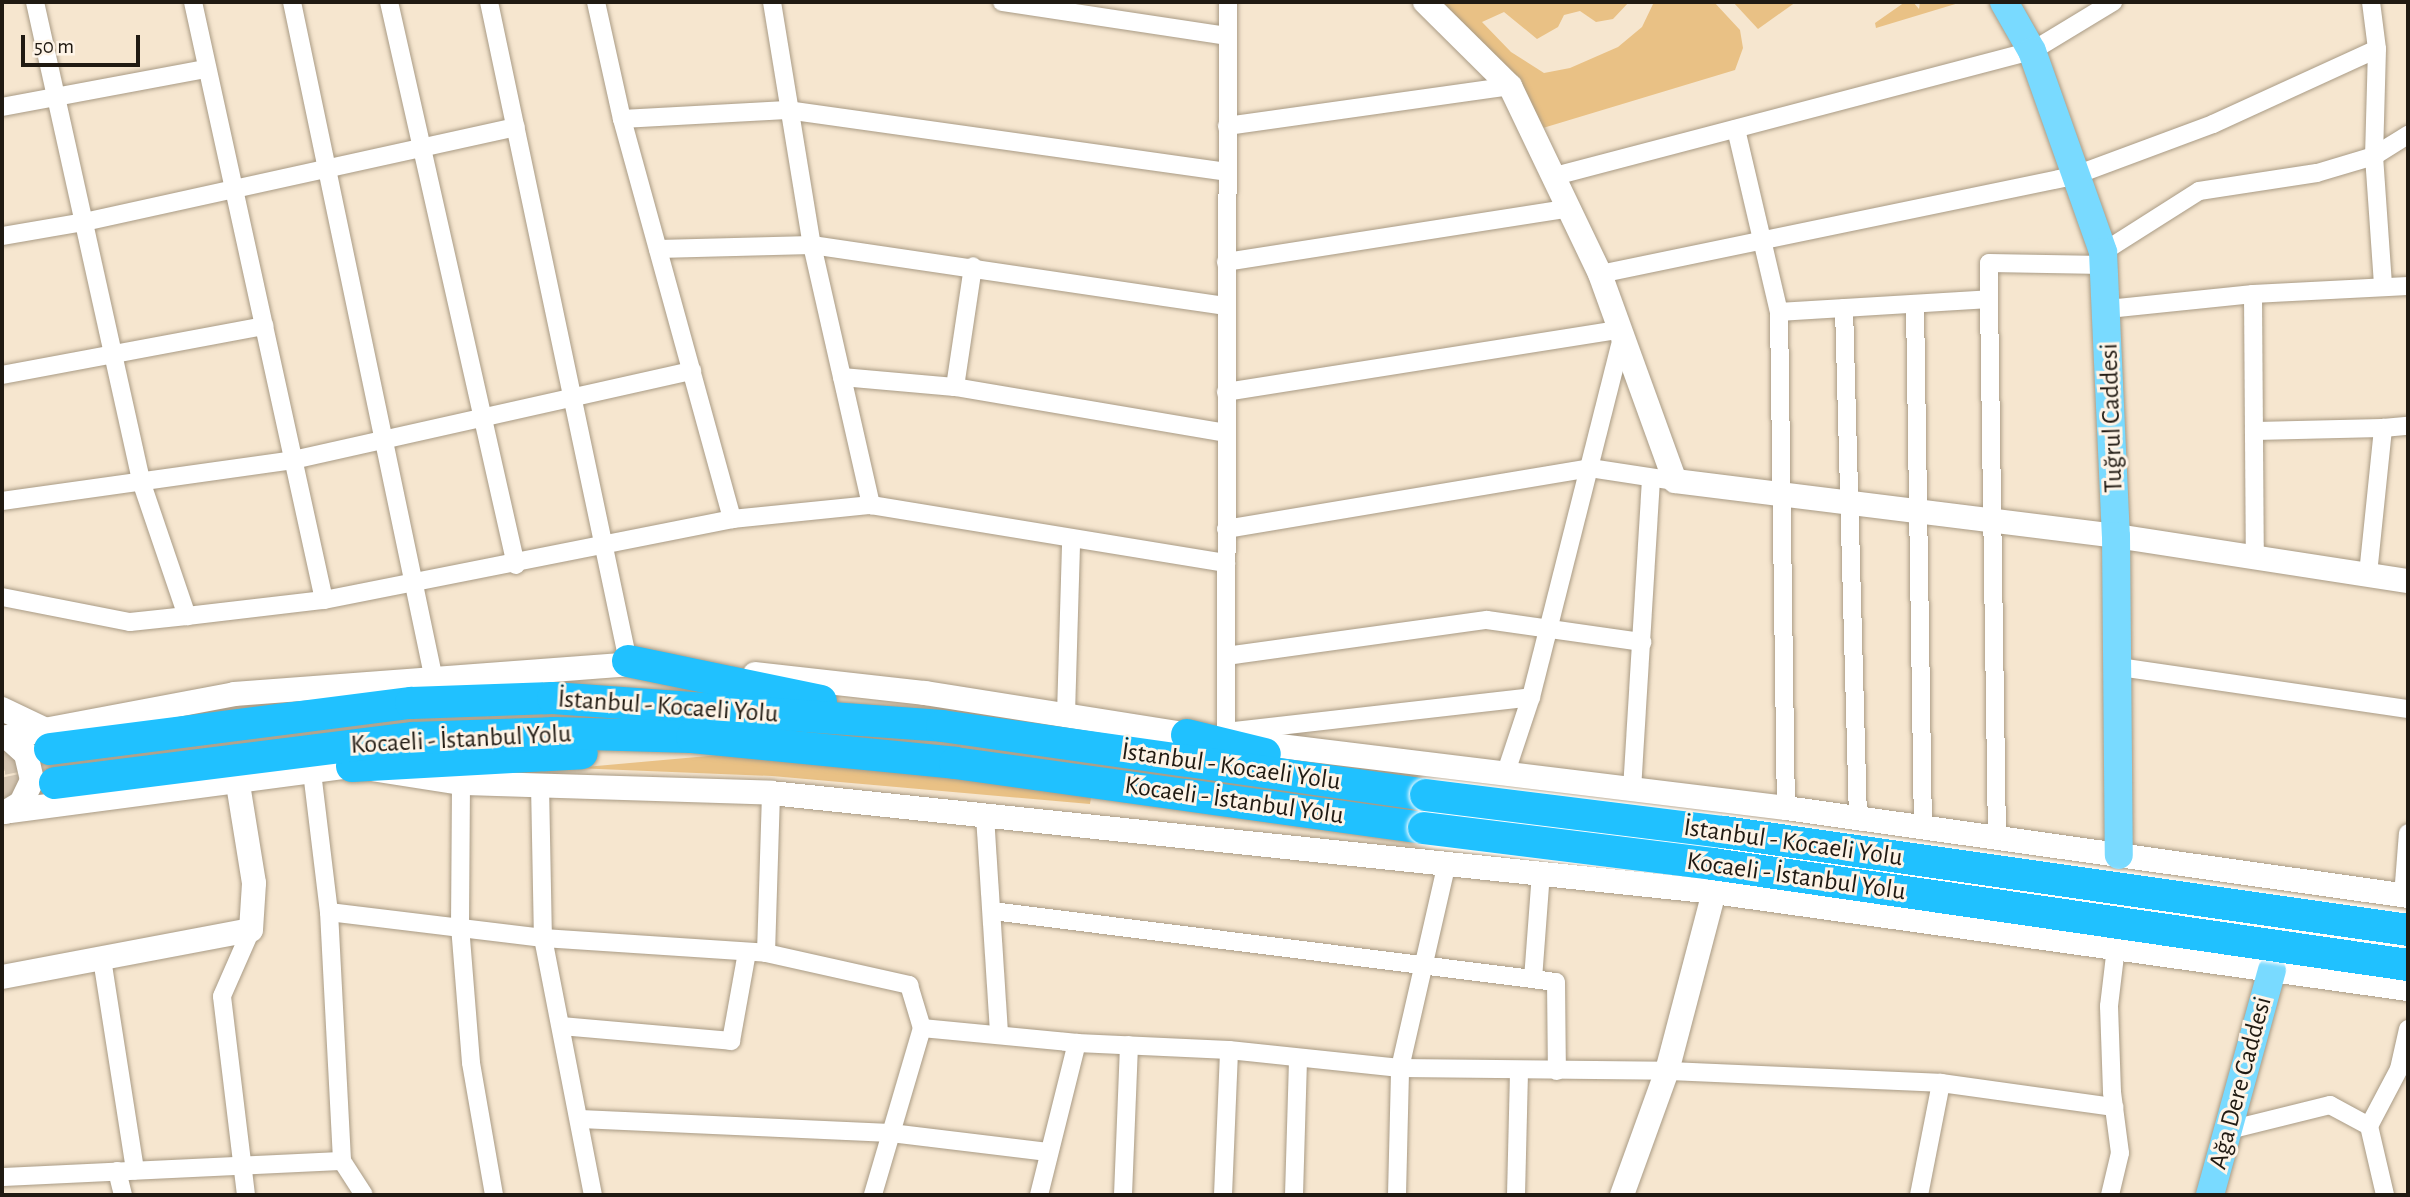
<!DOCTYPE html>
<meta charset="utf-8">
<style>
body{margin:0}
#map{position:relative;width:2410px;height:1197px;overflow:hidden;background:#f6e6cf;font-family:"Alegreya Sans",sans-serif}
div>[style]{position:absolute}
.green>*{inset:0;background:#e9c185}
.highway-tunnel>*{height:32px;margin-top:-16px;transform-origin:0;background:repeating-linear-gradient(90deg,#d6c7b3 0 32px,transparent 0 48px)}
.roads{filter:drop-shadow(0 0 2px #a99b85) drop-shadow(0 0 2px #a99b85)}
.street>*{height:18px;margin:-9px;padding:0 9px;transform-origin:9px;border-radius:9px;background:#fff}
.secondary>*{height:24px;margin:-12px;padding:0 12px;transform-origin:12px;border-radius:12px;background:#fff}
.primary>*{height:28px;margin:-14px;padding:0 14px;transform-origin:14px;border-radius:14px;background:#79daff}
.highway>*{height:32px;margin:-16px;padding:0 16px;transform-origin:16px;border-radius:16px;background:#20c1ff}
.bridges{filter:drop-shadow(0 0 2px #fff) drop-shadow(0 0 2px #fff)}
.highway-bridge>*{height:32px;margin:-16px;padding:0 16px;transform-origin:16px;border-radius:16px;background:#20c1ff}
span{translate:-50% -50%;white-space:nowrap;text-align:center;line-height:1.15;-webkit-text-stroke:6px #fef4e7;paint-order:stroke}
.street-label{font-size:26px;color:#201a12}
.frame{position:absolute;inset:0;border:4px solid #201a12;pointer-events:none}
.scale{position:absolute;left:21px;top:35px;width:119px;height:32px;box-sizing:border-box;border:4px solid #201a12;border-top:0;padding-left:9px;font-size:21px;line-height:24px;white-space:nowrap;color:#201a12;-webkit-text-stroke:5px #fef4e7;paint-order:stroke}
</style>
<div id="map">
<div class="green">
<i style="clip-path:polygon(1425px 2px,1629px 2px,1613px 19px,1596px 22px,1580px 11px,1564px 15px,1558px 27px,1537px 39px,1504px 12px,1482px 22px,1511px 52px,1544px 73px,1570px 68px,1618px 47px,1642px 27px,1654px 2px,1714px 2px,1740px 30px,1743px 48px,1735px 70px,1533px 131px)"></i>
<i style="clip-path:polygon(1733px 2px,1796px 2px,1758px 29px)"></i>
<i style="clip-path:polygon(1905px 2px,1913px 2px,1919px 9px,1920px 2px,1962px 2px,1876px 28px,1875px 23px)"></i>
<i style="clip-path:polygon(764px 751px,1093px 786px,1090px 804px,772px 776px,574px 768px)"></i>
</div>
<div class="highway-tunnel">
<i style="left:2px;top:759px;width:49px;rotate:-11.8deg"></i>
<i style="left:2px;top:794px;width:54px;rotate:-11.7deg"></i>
</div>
<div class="roads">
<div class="street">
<i style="left:35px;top:2px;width:491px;rotate:77.5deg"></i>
<i style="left:141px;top:481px;width:143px;rotate:71.2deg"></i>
<i style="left:193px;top:2px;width:612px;rotate:77.64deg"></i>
<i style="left:292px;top:2px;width:693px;rotate:78.17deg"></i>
<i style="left:389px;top:2px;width:577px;rotate:77.29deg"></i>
<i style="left:489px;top:2px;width:673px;rotate:78.09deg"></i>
<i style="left:596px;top:2px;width:120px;rotate:77.5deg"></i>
<i style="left:622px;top:119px;width:415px;rotate:74.6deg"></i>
<i style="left:772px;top:2px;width:246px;rotate:80.7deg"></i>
<i style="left:812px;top:245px;width:267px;rotate:77.2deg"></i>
<i style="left:1002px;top:2px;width:228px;rotate:8.6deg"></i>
<i style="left:2371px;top:2px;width:47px;rotate:82.7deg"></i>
<i style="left:2377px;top:49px;width:107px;rotate:91.6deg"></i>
<i style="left:2374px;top:156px;width:130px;rotate:86deg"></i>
<i style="left:2px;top:107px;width:208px;rotate:-10.6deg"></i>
<i style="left:622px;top:119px;width:165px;rotate:-3.1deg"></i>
<i style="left:787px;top:110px;width:444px;rotate:8deg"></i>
<i style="left:1227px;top:126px;width:286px;rotate:-8deg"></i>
<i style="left:1736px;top:129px;width:188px;rotate:76.8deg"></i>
<i style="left:1779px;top:312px;width:496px;rotate:89.2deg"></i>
<i style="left:1555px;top:176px;width:493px;rotate:-14.7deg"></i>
<i style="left:2032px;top:51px;width:95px;rotate:-31.2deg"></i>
<i style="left:2px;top:236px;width:83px;rotate:-9.7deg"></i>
<i style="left:84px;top:222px;width:442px;rotate:-12.4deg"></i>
<i style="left:658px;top:249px;width:154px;rotate:-1.5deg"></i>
<i style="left:812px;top:245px;width:417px;rotate:8.4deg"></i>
<i style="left:2103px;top:252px;width:114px;rotate:-32.4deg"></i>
<i style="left:2199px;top:191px;width:119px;rotate:-8.7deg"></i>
<i style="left:2317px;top:173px;width:59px;rotate:-16.6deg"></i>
<i style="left:2374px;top:156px;width:40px;rotate:-32deg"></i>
<i style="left:1226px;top:262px;width:348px;rotate:-8.9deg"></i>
<i style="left:1600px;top:274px;width:486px;rotate:-11.7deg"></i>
<i style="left:2076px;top:175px;width:146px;rotate:-20.4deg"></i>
<i style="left:2213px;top:124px;width:180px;rotate:-24.6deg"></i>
<i style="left:2253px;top:294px;width:263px;rotate:89.6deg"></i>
<i style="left:1989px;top:299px;width:36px;rotate:-90deg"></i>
<i style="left:1989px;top:263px;width:115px;rotate:1deg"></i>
<i style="left:1915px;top:304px;width:524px;rotate:89.13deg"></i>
<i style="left:1844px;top:308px;width:511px;rotate:88.43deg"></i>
<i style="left:2108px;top:309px;width:146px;rotate:-5.9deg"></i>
<i style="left:2253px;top:294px;width:155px;rotate:-3deg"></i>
<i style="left:1779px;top:312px;width:210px;rotate:-3.5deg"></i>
<i style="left:1989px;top:299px;width:539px;rotate:89.15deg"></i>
<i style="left:2px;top:375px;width:267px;rotate:-10.6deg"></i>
<i style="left:842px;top:377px;width:113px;rotate:5.1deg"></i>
<i style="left:955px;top:387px;width:276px;rotate:9.6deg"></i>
<i style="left:955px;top:387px;width:122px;rotate:-81.5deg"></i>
<i style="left:1226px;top:392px;width:396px;rotate:-9deg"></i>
<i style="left:2254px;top:431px;width:129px;rotate:-1.3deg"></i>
<i style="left:2px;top:501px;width:294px;rotate:-8deg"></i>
<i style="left:293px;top:460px;width:409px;rotate:-12.6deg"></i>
<i style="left:1226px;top:529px;width:369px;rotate:-9.5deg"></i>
<i style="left:1590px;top:468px;width:86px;rotate:8.7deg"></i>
<i style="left:2368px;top:574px;width:147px;rotate:-84.1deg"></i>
<i style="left:2383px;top:428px;width:25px;rotate:-5deg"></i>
<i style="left:2px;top:597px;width:130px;rotate:11.1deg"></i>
<i style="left:130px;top:622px;width:57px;rotate:-6deg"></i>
<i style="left:187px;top:616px;width:138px;rotate:-6.7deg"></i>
<i style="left:324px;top:600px;width:416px;rotate:-11.2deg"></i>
<i style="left:732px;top:519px;width:140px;rotate:-5.8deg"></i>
<i style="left:871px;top:505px;width:360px;rotate:9.3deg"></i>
<i style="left:1226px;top:656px;width:263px;rotate:-7.9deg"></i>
<i style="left:1487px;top:620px;width:157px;rotate:8.1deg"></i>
<i style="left:2119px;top:667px;width:292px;rotate:8.3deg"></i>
<i style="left:1066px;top:714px;width:172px;rotate:-88.3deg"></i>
<i style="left:1226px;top:732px;width:307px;rotate:-6.5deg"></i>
<i style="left:1226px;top:739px;width:737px;rotate:-89.84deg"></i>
<i style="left:312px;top:772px;width:141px;rotate:83.1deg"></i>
<i style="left:329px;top:912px;width:249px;rotate:87deg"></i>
<i style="left:342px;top:1161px;width:40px;rotate:57.1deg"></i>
<i style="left:1505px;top:775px;width:82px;rotate:-71.6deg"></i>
<i style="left:1531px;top:697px;width:366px;rotate:-75.8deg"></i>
<i style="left:461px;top:783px;width:143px;rotate:90.4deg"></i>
<i style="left:460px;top:926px;width:137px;rotate:85.4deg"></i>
<i style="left:471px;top:1063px;width:134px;rotate:80.1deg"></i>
<i style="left:540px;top:785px;width:153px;rotate:88.9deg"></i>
<i style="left:543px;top:938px;width:262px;rotate:79deg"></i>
<i style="left:1632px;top:790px;width:311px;rotate:-86.5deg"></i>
<i style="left:985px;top:816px;width:218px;rotate:86.3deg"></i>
<i style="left:2403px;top:896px;width:63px;rotate:-85.5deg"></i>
<i style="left:993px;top:911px;width:567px;rotate:7.19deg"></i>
<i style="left:1556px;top:982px;width:89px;rotate:89.4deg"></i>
<i style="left:329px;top:912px;width:216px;rotate:6.9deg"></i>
<i style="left:543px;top:938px;width:224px;rotate:3.8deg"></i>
<i style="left:766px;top:953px;width:147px;rotate:12.6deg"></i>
<i style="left:909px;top:985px;width:45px;rotate:73.2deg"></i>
<i style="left:922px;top:1028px;width:174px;rotate:106.4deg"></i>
<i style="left:766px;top:953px;width:160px;rotate:-88.2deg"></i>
<i style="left:102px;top:959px;width:214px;rotate:81.1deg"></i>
<i style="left:1533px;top:979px;width:107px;rotate:-85.7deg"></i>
<i style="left:561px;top:1026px;width:171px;rotate:5deg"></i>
<i style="left:731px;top:1041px;width:90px;rotate:-79.8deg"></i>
<i style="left:922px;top:1028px;width:156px;rotate:5.5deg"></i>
<i style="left:1077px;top:1043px;width:152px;rotate:2.6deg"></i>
<i style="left:1229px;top:1050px;width:172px;rotate:6deg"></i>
<i style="left:1400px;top:1068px;width:267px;rotate:0.6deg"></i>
<i style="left:1667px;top:1071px;width:274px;rotate:2.5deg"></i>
<i style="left:1941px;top:1083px;width:114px;rotate:101.1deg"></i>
<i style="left:1941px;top:1083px;width:175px;rotate:7.9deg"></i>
<i style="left:580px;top:1119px;width:311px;rotate:2.6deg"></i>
<i style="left:891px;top:1133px;width:158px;rotate:6.9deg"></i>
<i style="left:2369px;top:1126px;width:64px;rotate:-62.2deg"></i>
<i style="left:2399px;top:1069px;width:41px;rotate:-77.3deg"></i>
<i style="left:2229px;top:1130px;width:104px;rotate:-13.9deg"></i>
<i style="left:2330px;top:1105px;width:44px;rotate:28.3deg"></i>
<i style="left:2369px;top:1126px;width:71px;rotate:76.9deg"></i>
<i style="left:117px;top:1171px;width:25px;rotate:76deg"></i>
<i style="left:2px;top:1177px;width:340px;rotate:-2.7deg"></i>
<i style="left:246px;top:1195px;width:200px;rotate:-96.9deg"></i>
<i style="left:222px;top:996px;width:72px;rotate:-66.3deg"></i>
<i style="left:1039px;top:1195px;width:157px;rotate:-76deg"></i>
<i style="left:1123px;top:1195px;width:150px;rotate:-87.7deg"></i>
<i style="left:1223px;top:1195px;width:145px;rotate:-87.6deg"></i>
<i style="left:1294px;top:1195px;width:137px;rotate:-88.3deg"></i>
<i style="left:1397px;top:1195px;width:127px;rotate:-88.6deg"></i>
<i style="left:1400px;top:1068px;width:211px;rotate:-77.1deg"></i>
<i style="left:1516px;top:1195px;width:124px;rotate:-88.6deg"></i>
<i style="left:2110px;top:1195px;width:43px;rotate:-76.6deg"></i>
<i style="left:2120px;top:1153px;width:62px;rotate:-97.5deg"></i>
<i style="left:2112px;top:1092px;width:86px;rotate:-92deg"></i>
<i style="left:2109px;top:1006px;width:59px;rotate:-83.2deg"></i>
</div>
<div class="secondary">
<i style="left:1425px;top:2px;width:120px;rotate:44.7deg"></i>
<i style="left:1510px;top:86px;width:208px;rotate:64.4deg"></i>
<i style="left:1600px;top:274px;width:220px;rotate:70.1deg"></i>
<i style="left:1675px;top:481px;width:444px;rotate:7.1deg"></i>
<i style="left:2116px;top:536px;width:295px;rotate:8.8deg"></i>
<i style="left:755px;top:674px;width:171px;rotate:6.4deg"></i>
<i style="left:925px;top:693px;width:282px;rotate:9deg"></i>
<i style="left:2px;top:709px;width:47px;rotate:25.5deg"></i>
<i style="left:2px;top:738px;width:236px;rotate:-10.7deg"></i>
<i style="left:234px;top:694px;width:412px;rotate:-4.3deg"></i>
<i style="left:1247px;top:742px;width:543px;rotate:6.98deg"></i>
<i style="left:1786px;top:808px;width:628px;rotate:8.05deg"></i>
<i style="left:10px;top:811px;width:345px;rotate:-7.5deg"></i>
<i style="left:352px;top:766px;width:110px;rotate:8.9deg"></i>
<i style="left:461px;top:783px;width:310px;rotate:1.8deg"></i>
<i style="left:771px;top:793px;width:948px;rotate:5.99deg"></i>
<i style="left:1714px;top:892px;width:701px;rotate:7.96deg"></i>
<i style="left:6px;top:812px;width:17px;rotate:-31deg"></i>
<i style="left:21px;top:803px;width:25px;rotate:-64deg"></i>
<i style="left:32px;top:780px;width:27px;rotate:-103deg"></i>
<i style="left:26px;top:754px;width:25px;rotate:-138deg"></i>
<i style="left:2px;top:977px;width:253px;rotate:-10.7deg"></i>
<i style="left:251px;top:930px;width:47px;rotate:-86.3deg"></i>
<i style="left:254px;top:883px;width:106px;rotate:-99.2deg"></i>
<i style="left:1622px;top:1195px;width:132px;rotate:-70.1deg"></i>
<i style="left:1667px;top:1071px;width:185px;rotate:-75.3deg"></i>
</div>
<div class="primary">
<i style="left:2004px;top:2px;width:56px;rotate:60.3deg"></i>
<i style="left:2032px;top:51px;width:213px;rotate:70.5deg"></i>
<i style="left:2103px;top:252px;width:284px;rotate:87.4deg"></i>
<i style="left:2116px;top:536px;width:319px;rotate:89.5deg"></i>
<i style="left:2210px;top:1195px;width:233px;rotate:-74.6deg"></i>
</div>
<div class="highway">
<i style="left:628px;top:661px;width:197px;rotate:11.7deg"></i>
<i style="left:1187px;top:735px;width:80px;rotate:13.7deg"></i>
<i style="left:50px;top:749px;width:364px;rotate:-7.3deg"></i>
<i style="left:411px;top:703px;width:142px;rotate:-2deg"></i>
<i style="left:553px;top:698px;width:390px;rotate:4.1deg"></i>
<i style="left:942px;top:726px;width:489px;rotate:8.1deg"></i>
<i style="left:352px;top:766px;width:230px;rotate:-3.2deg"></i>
<i style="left:55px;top:783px;width:361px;rotate:-7.2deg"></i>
<i style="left:413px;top:738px;width:141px;rotate:-2deg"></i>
<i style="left:554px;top:733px;width:138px;rotate:1.7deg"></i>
<i style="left:692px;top:737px;width:264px;rotate:5.6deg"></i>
<i style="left:955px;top:763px;width:473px;rotate:7.9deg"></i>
</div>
</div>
<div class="bridges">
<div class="highway-bridge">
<i style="left:1426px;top:795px;width:300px;rotate:7.1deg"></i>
<i style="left:1724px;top:832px;width:691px;rotate:8.15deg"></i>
<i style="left:1424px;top:828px;width:291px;rotate:7.1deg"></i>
<i style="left:1713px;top:864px;width:702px;rotate:8.27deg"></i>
</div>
</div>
<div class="street-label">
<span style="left:2112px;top:418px;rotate:-92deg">Tuğrul Caddesi</span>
<span style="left:668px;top:707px;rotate:4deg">İstanbul - Kocaeli Yolu</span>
<span style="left:461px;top:740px;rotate:-3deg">Kocaeli - İstanbul Yolu</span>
<span style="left:1231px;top:767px;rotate:8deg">İstanbul - Kocaeli Yolu</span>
<span style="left:1234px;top:801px;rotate:8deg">Kocaeli - İstanbul Yolu</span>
<span style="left:1793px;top:843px;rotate:8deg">İstanbul - Kocaeli Yolu</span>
<span style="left:1796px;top:877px;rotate:8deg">Kocaeli - İstanbul Yolu</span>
<span style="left:2241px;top:1083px;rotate:-75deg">Ağa Dere Caddesi</span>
</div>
<div class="frame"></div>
<div class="scale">50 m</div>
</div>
